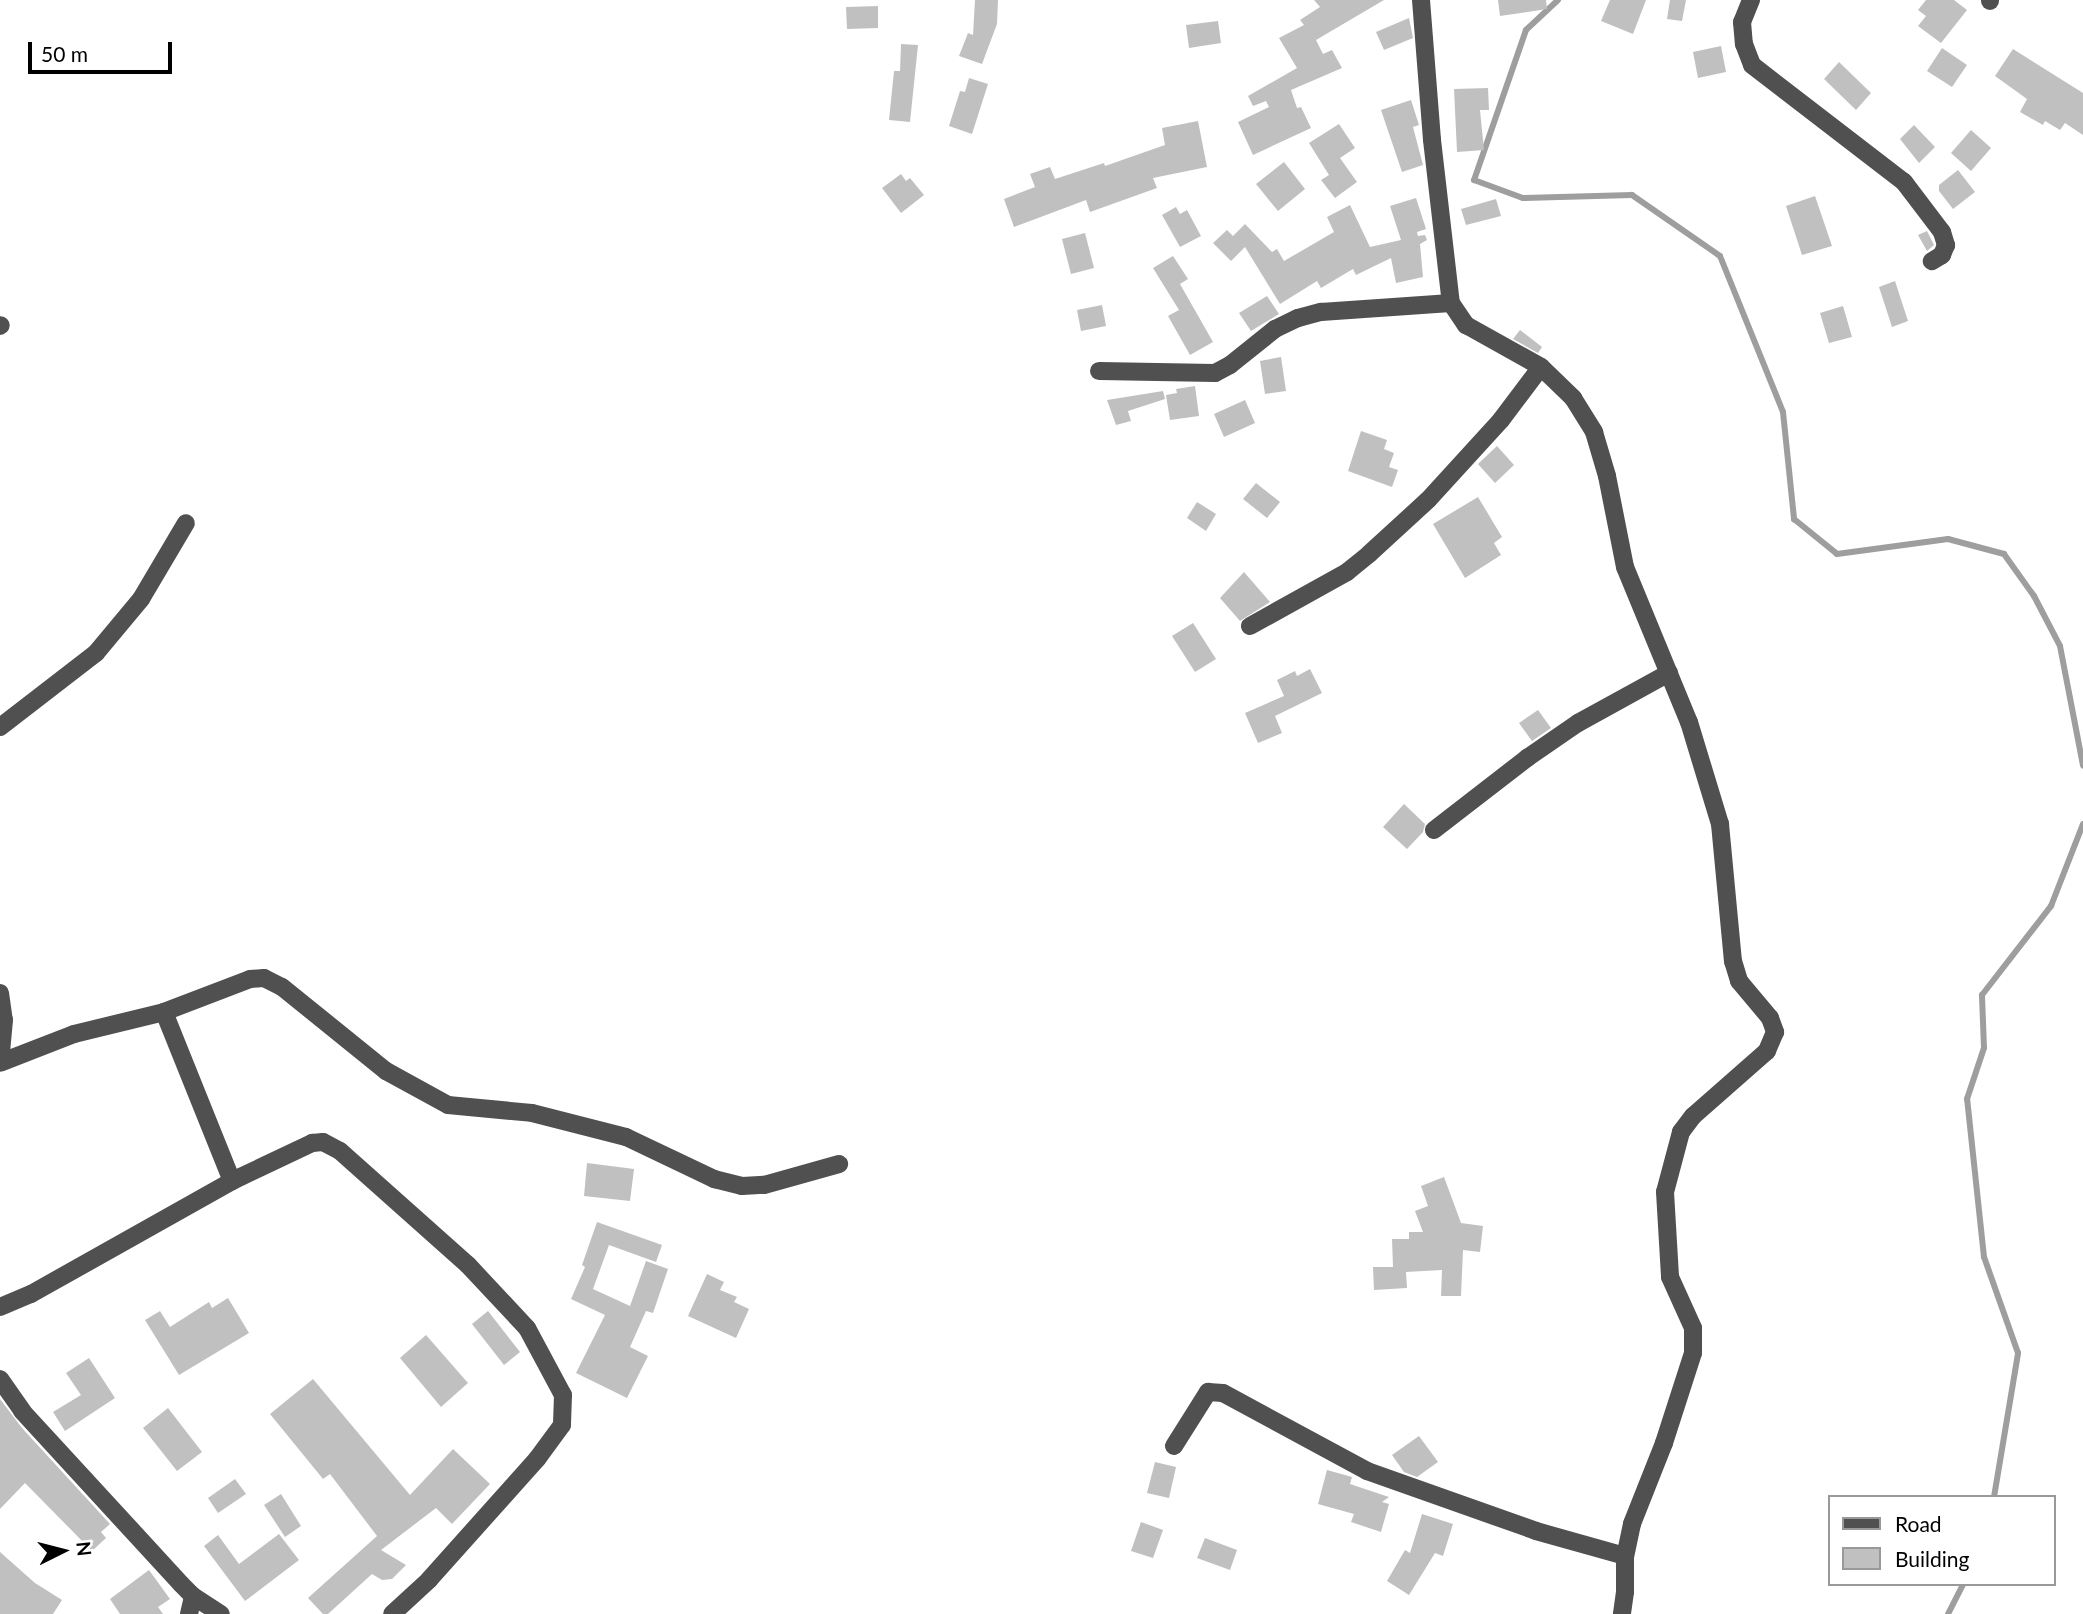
<!DOCTYPE html>
<style>
body{margin:0}
#map{position:relative;width:2083px;height:1614px;overflow:hidden;background:#fff;font-family:Lato,sans-serif}
div>[style]{position:absolute}
.stream>*{height:6px;margin:-3px;padding:0 3px;transform-origin:3px;border-radius:3px;background:#9e9e9e}
.building>*{inset:0;background:#c0c0c0}
.minor>*{height:18px;margin:-9px;padding:0 9px;transform-origin:9px;border-radius:9px;background:#505050}
span{translate:-50% -50%;white-space:nowrap;text-align:center;line-height:1.15;-webkit-text-stroke:5px #fff;paint-order:stroke}
.legend{position:absolute;left:1828px;top:1495px;width:228px;height:91px;box-sizing:border-box;background:#fff;border:2px solid #999;margin:0;padding:9px 12px;list-style:none;font-size:21px;color:#000}
.legend li{display:flex;align-items:center;gap:14px;height:35px}
.legend b{width:35px;border:2px solid #999}
.north{position:absolute;left:28px;top:1516px;width:70px;height:70px;-webkit-text-stroke:5px #fff;paint-order:stroke;rotate:84deg;font-size:19px;font-weight:700;line-height:28px;text-align:center;color:#000}
.north::after{content:'';display:block;margin:auto;width:24px;height:32px;background:#000;clip-path:polygon(50% 0,100% 100%,50% 72%,0 100%)}
.scale{position:absolute;left:28px;top:42px;width:144px;height:32px;box-sizing:border-box;border:4px solid #000;border-top:0;padding-left:9px;font-size:21px;line-height:24px;white-space:nowrap;color:#000;-webkit-text-stroke:5px #fff;paint-order:stroke}
</style>
<div id="map">
<div class="stream">
<i style="left:1558px;top:0;width:44px;rotate:136.8deg"></i>
<i style="left:1526px;top:30px;width:159px;rotate:109.1deg"></i>
<i style="left:1474px;top:180px;width:52px;rotate:20.2deg"></i>
<i style="left:1523px;top:198px;width:109px;rotate:-1.6deg"></i>
<i style="left:1632px;top:195px;width:107px;rotate:34.7deg"></i>
<i style="left:1720px;top:256px;width:168px;rotate:68deg"></i>
<i style="left:1783px;top:412px;width:108px;rotate:84.1deg"></i>
<i style="left:1794px;top:519px;width:55px;rotate:39.1deg"></i>
<i style="left:1837px;top:554px;width:112px;rotate:-7.7deg"></i>
<i style="left:1948px;top:539px;width:58px;rotate:15deg"></i>
<i style="left:2004px;top:554px;width:52px;rotate:54.5deg"></i>
<i style="left:2034px;top:596px;width:56px;rotate:62.5deg"></i>
<i style="left:2060px;top:646px;width:122px;rotate:79.1deg"></i>
<i style="left:1994px;top:1497px;width:146px;rotate:-80.5deg"></i>
<i style="left:2018px;top:1353px;width:102px;rotate:-109.5deg"></i>
<i style="left:1984px;top:1257px;width:159px;rotate:-96.1deg"></i>
<i style="left:1967px;top:1099px;width:54px;rotate:-71.6deg"></i>
<i style="left:1984px;top:1048px;width:53px;rotate:-92.2deg"></i>
<i style="left:1982px;top:995px;width:113px;rotate:-52.2deg"></i>
<i style="left:2051px;top:906px;width:88px;rotate:-68.7deg"></i>
<i style="left:1948px;top:1614px;width:34px;rotate:-63deg"></i>
</div>
<div class="building">
<i style="clip-path:polygon(975px 0,998px 0,997px 24px,982px 64px,959px 56px,968px 33px,973px 35px)"></i>
<i style="clip-path:polygon(1314px 0,1384px 0,1316px 40px,1323px 54px,1332px 50px,1342px 68px,1291px 90px,1297px 108px,1301px 107px,1311px 128px,1253px 155px,1238px 122px,1269px 107px,1266px 101px,1253px 106px,1248px 96px,1297px 68px,1279px 38px,1304px 25px,1300px 20px,1320px 7px)"></i>
<i style="clip-path:polygon(1498px 0,1546px 0,1547px 9px,1500px 16px)"></i>
<i style="clip-path:polygon(1610px 0,1646px 0,1633px 34px,1601px 21px)"></i>
<i style="clip-path:polygon(1670px 0,1686px 0,1682px 21px,1667px 19px)"></i>
<i style="clip-path:polygon(1926px 0,1954px 0,1967px 10px,1941px 43px,1918px 26px,1926px 16px,1918px 10px)"></i>
<i style="clip-path:polygon(878px 6px,878px 28px,847px 29px,846px 7px)"></i>
<i style="clip-path:polygon(1409px 18px,1413px 38px,1384px 50px,1376px 32px)"></i>
<i style="clip-path:polygon(1218px 21px,1221px 43px,1189px 48px,1186px 25px)"></i>
<i style="clip-path:polygon(901px 44px,918px 45px,910px 122px,889px 120px,894px 71px,900px 71px)"></i>
<i style="clip-path:polygon(1721px 46px,1726px 72px,1698px 78px,1693px 52px)"></i>
<i style="clip-path:polygon(1942px 48px,1967px 65px,1952px 87px,1927px 71px)"></i>
<i style="clip-path:polygon(2013px 49px,2083px 93px,2083px 135px,2065px 123px,2060px 130px,2045px 121px,2043px 125px,2020px 112px,2027px 99px,1995px 76px)"></i>
<i style="clip-path:polygon(1839px 62px,1871px 93px,1856px 110px,1824px 79px)"></i>
<i style="clip-path:polygon(969px 78px,988px 84px,972px 134px,949px 126px,960px 91px,965px 92px)"></i>
<i style="clip-path:polygon(1488px 88px,1489px 110px,1480px 110px,1484px 150px,1457px 152px,1454px 89px)"></i>
<i style="clip-path:polygon(1411px 100px,1419px 125px,1413px 127px,1423px 165px,1402px 172px,1381px 110px)"></i>
<i style="clip-path:polygon(1198px 121px,1207px 167px,1153px 178px,1157px 188px,1090px 212px,1086px 200px,1014px 227px,1004px 199px,1035px 187px,1030px 174px,1050px 167px,1055px 179px,1104px 163px,1105px 166px,1165px 145px,1162px 128px)"></i>
<i style="clip-path:polygon(1339px 124px,1355px 148px,1340px 158px,1357px 182px,1335px 198px,1321px 180px,1329px 175px,1309px 143px)"></i>
<i style="clip-path:polygon(1914px 125px,1935px 147px,1919px 163px,1900px 139px)"></i>
<i style="clip-path:polygon(1971px 130px,1991px 148px,1971px 171px,1951px 153px)"></i>
<i style="clip-path:polygon(1284px 162px,1305px 189px,1278px 211px,1256px 184px)"></i>
<i style="clip-path:polygon(1958px 170px,1975px 192px,1953px 209px,1939px 191px,1939px 185px)"></i>
<i style="clip-path:polygon(901px 174px,906px 181px,910px 178px,924px 195px,901px 213px,882px 188px)"></i>
<i style="clip-path:polygon(1815px 196px,1832px 246px,1802px 255px,1786px 206px)"></i>
<i style="clip-path:polygon(1416px 198px,1426px 229px,1417px 232px,1418px 236px,1425px 235px,1427px 240px,1420px 244px,1423px 277px,1396px 283px,1391px 258px,1356px 275px,1353px 269px,1321px 288px,1317px 281px,1280px 304px,1245px 247px,1231px 261px,1213px 243px,1227px 230px,1233px 236px,1245px 224px,1272px 252px,1277px 249px,1284px 261px,1334px 232px,1327px 217px,1350px 205px,1370px 247px,1401px 240px,1390px 206px)"></i>
<i style="clip-path:polygon(1496px 199px,1501px 216px,1466px 225px,1461px 209px)"></i>
<i style="clip-path:polygon(1176px 207px,1180px 214px,1187px 210px,1201px 236px,1180px 247px,1162px 215px)"></i>
<i style="clip-path:polygon(1927px 231px,1934px 245px,1927px 251px,1918px 235px)"></i>
<i style="clip-path:polygon(1085px 233px,1094px 268px,1071px 274px,1062px 239px)"></i>
<i style="clip-path:polygon(1173px 256px,1188px 279px,1180px 284px,1213px 342px,1190px 355px,1168px 316px,1179px 310px,1153px 268px)"></i>
<i style="clip-path:polygon(1895px 281px,1908px 321px,1892px 327px,1879px 287px)"></i>
<i style="clip-path:polygon(1267px 296px,1279px 314px,1251px 331px,1239px 313px)"></i>
<i style="clip-path:polygon(1102px 305px,1106px 326px,1081px 331px,1077px 310px)"></i>
<i style="clip-path:polygon(1843px 306px,1852px 337px,1829px 343px,1820px 313px)"></i>
<i style="clip-path:polygon(1520px 330px,1542px 347px,1538px 353px,1513px 339px)"></i>
<i style="clip-path:polygon(1281px 357px,1286px 391px,1265px 394px,1260px 361px)"></i>
<i style="clip-path:polygon(1195px 386px,1199px 416px,1170px 420px,1166px 395px,1177px 393px,1176px 389px)"></i>
<i style="clip-path:polygon(1163px 391px,1165px 399px,1128px 411px,1131px 421px,1116px 425px,1107px 400px)"></i>
<i style="clip-path:polygon(1245px 400px,1255px 423px,1224px 437px,1214px 414px)"></i>
<i style="clip-path:polygon(1361px 431px,1387px 440px,1384px 449px,1394px 453px,1389px 467px,1398px 470px,1392px 487px,1348px 471px)"></i>
<i style="clip-path:polygon(1497px 446px,1514px 465px,1495px 483px,1478px 464px)"></i>
<i style="clip-path:polygon(1256px 483px,1280px 502px,1267px 518px,1243px 499px)"></i>
<i style="clip-path:polygon(1478px 497px,1502px 537px,1494px 543px,1501px 555px,1465px 578px,1433px 524px)"></i>
<i style="clip-path:polygon(1197px 502px,1216px 514px,1206px 531px,1187px 518px)"></i>
<i style="clip-path:polygon(1244px 572px,1270px 602px,1240px 621px,1220px 598px)"></i>
<i style="clip-path:polygon(1193px 623px,1216px 659px,1195px 672px,1172px 636px)"></i>
<i style="clip-path:polygon(1310px 669px,1322px 693px,1275px 716px,1282px 733px,1258px 743px,1245px 713px,1284px 696px,1277px 680px,1295px 671px,1297px 676px)"></i>
<i style="clip-path:polygon(1538px 710px,1551px 728px,1532px 741px,1519px 723px)"></i>
<i style="clip-path:polygon(1404px 804px,1425px 824px,1423px 832px,1407px 849px,1383px 827px)"></i>
<i style="clip-path:polygon(587px 1163px,634px 1169px,630px 1201px,584px 1196px)"></i>
<i style="clip-path:polygon(1444px 1177px,1461px 1223px,1483px 1226px,1480px 1252px,1463px 1250px,1461px 1296px,1441px 1296px,1442px 1270px,1406px 1272px,1407px 1288px,1374px 1290px,1373px 1267px,1393px 1267px,1392px 1239px,1409px 1239px,1409px 1232px,1423px 1232px,1415px 1211px,1428px 1206px,1421px 1186px)"></i>
<i style="clip-path:polygon(597px 1222px,662px 1245px,656px 1262px,609px 1245px,593px 1289px,630px 1306px,646px 1261px,668px 1269px,653px 1313px,646px 1311px,630px 1347px,648px 1356px,627px 1398px,576px 1373px,605px 1315px,571px 1299px,585px 1267px,582px 1265px)"></i>
<i style="clip-path:polygon(707px 1274px,724px 1282px,720px 1290px,737px 1297px,734px 1302px,749px 1309px,736px 1338px,688px 1316px)"></i>
<i style="clip-path:polygon(228px 1298px,249px 1333px,179px 1375px,145px 1320px,160px 1311px,170px 1327px,209px 1302px,212px 1308px)"></i>
<i style="clip-path:polygon(488px 1311px,520px 1352px,504px 1365px,472px 1324px)"></i>
<i style="clip-path:polygon(426px 1335px,468px 1383px,441px 1407px,400px 1358px)"></i>
<i style="clip-path:polygon(89px 1358px,115px 1398px,65px 1431px,53px 1412px,81px 1395px,66px 1373px)"></i>
<i style="clip-path:polygon(313px 1379px,410px 1495px,453px 1449px,490px 1484px,452px 1524px,436px 1508px,381px 1550px,406px 1565px,392px 1579px,382px 1580px,372px 1574px,328px 1614px,323px 1614px,308px 1598px,377px 1536px,330px 1474px,323px 1479px,270px 1414px)"></i>
<i style="clip-path:polygon(0 1399px,22px 1428px,110px 1524px,101px 1532px,106px 1538px,92px 1551px,25px 1483px,0 1509px)"></i>
<i style="clip-path:polygon(168px 1408px,202px 1452px,177px 1471px,143px 1428px)"></i>
<i style="clip-path:polygon(1419px 1436px,1438px 1462px,1417px 1477px,1404px 1472px,1392px 1455px)"></i>
<i style="clip-path:polygon(1155px 1462px,1176px 1467px,1169px 1498px,1147px 1493px)"></i>
<i style="clip-path:polygon(1327px 1470px,1352px 1477px,1350px 1484px,1389px 1497px,1382px 1502px,1389px 1504px,1381px 1532px,1351px 1522px,1354px 1514px,1318px 1504px)"></i>
<i style="clip-path:polygon(235px 1479px,246px 1494px,218px 1513px,208px 1498px)"></i>
<i style="clip-path:polygon(281px 1494px,301px 1526px,285px 1537px,264px 1505px)"></i>
<i style="clip-path:polygon(1422px 1514px,1453px 1524px,1443px 1556px,1435px 1553px,1409px 1595px,1387px 1581px,1405px 1550px,1410px 1553px)"></i>
<i style="clip-path:polygon(1141px 1522px,1163px 1530px,1153px 1558px,1131px 1551px)"></i>
<i style="clip-path:polygon(279px 1534px,299px 1560px,245px 1601px,204px 1546px,218px 1535px,239px 1564px)"></i>
<i style="clip-path:polygon(1205px 1538px,1237px 1550px,1230px 1570px,1197px 1558px)"></i>
<i style="clip-path:polygon(0 1552px,35px 1583px,62px 1600px,53px 1614px,0 1614px)"></i>
<i style="clip-path:polygon(149px 1570px,170px 1599px,158px 1607px,163px 1614px,120px 1614px,110px 1599px)"></i>
</div>
<div class="minor">
<i style="left:1421px;top:0;width:140px;rotate:85.5deg"></i>
<i style="left:1432px;top:140px;width:164px;rotate:83.4deg"></i>
<i style="left:1451px;top:303px;width:27px;rotate:56deg"></i>
<i style="left:1466px;top:325px;width:86px;rotate:29.2deg"></i>
<i style="left:1541px;top:367px;width:45px;rotate:44.1deg"></i>
<i style="left:1573px;top:398px;width:40px;rotate:58deg"></i>
<i style="left:1594px;top:432px;width:46px;rotate:73.5deg"></i>
<i style="left:1607px;top:476px;width:93px;rotate:78.8deg"></i>
<i style="left:1625px;top:567px;width:168px;rotate:67.6deg"></i>
<i style="left:1689px;top:722px;width:107px;rotate:73.1deg"></i>
<i style="left:1720px;top:824px;width:138px;rotate:84.6deg"></i>
<i style="left:1733px;top:961px;width:21px;rotate:73deg"></i>
<i style="left:1739px;top:981px;width:48px;rotate:50deg"></i>
<i style="left:1770px;top:1018px;width:15px;rotate:70deg"></i>
<i style="left:1775px;top:1032px;width:21px;rotate:113deg"></i>
<i style="left:1767px;top:1051px;width:98px;rotate:138.7deg"></i>
<i style="left:1693px;top:1116px;width:20px;rotate:127deg"></i>
<i style="left:1681px;top:1132px;width:62px;rotate:104.9deg"></i>
<i style="left:1665px;top:1192px;width:85px;rotate:86.6deg"></i>
<i style="left:1670px;top:1277px;width:56px;rotate:65.7deg"></i>
<i style="left:1693px;top:1328px;width:25px;rotate:90deg"></i>
<i style="left:1693px;top:1353px;width:95px;rotate:107.9deg"></i>
<i style="left:1664px;top:1443px;width:87px;rotate:111.6deg"></i>
<i style="left:1632px;top:1524px;width:33px;rotate:102deg"></i>
<i style="left:1625px;top:1556px;width:36px;rotate:90deg"></i>
<i style="left:1625px;top:1592px;width:22px;rotate:98deg"></i>
<i style="left:1751px;top:0;width:24px;rotate:112deg"></i>
<i style="left:1742px;top:22px;width:22px;rotate:85deg"></i>
<i style="left:1744px;top:44px;width:22px;rotate:69deg"></i>
<i style="left:1752px;top:65px;width:192px;rotate:37.6deg"></i>
<i style="left:1904px;top:182px;width:63px;rotate:52.8deg"></i>
<i style="left:1942px;top:232px;width:14px;rotate:73deg"></i>
<i style="left:1946px;top:245px;width:11px;rotate:112deg"></i>
<i style="left:1942px;top:255px;width:12px;rotate:149deg"></i>
<i style="left:1990px;top:0;width:1px;rotate:90deg"></i>
<i style="left:0;top:326px;width:1px;rotate:-45deg"></i>
<i style="left:1099px;top:371px;width:116px;rotate:1deg"></i>
<i style="left:1215px;top:373px;width:17px;rotate:-28deg"></i>
<i style="left:1230px;top:365px;width:58px;rotate:-38.7deg"></i>
<i style="left:1275px;top:329px;width:25px;rotate:-26deg"></i>
<i style="left:1298px;top:318px;width:24px;rotate:-15deg"></i>
<i style="left:1321px;top:312px;width:130px;rotate:-4deg"></i>
<i style="left:1250px;top:626px;width:111px;rotate:-29.1deg"></i>
<i style="left:1347px;top:572px;width:28px;rotate:-39deg"></i>
<i style="left:1369px;top:554px;width:80px;rotate:-42.5deg"></i>
<i style="left:1428px;top:500px;width:108px;rotate:-47.6deg"></i>
<i style="left:1501px;top:420px;width:66px;rotate:-53deg"></i>
<i style="left:0;top:727px;width:121px;rotate:-37.6deg"></i>
<i style="left:96px;top:653px;width:70px;rotate:-50.2deg"></i>
<i style="left:141px;top:599px;width:88px;rotate:-59.4deg"></i>
<i style="left:1434px;top:830px;width:118px;rotate:-37.7deg"></i>
<i style="left:1527px;top:758px;width:62px;rotate:-34.5deg"></i>
<i style="left:1578px;top:723px;width:104px;rotate:-28.8deg"></i>
<i style="left:0;top:993px;width:27px;rotate:82deg"></i>
<i style="left:4px;top:1020px;width:43px;rotate:95.3deg"></i>
<i style="left:164px;top:1012px;width:182px;rotate:68.1deg"></i>
<i style="left:2px;top:1062px;width:77px;rotate:-21.3deg"></i>
<i style="left:74px;top:1034px;width:93px;rotate:-13.7deg"></i>
<i style="left:164px;top:1012px;width:92px;rotate:-21deg"></i>
<i style="left:250px;top:979px;width:14px;rotate:-4deg"></i>
<i style="left:264px;top:978px;width:20px;rotate:27deg"></i>
<i style="left:282px;top:987px;width:134px;rotate:38.9deg"></i>
<i style="left:386px;top:1071px;width:71px;rotate:28.7deg"></i>
<i style="left:448px;top:1105px;width:84px;rotate:5.4deg"></i>
<i style="left:532px;top:1113px;width:97px;rotate:14.3deg"></i>
<i style="left:626px;top:1137px;width:98px;rotate:25.5deg"></i>
<i style="left:714px;top:1179px;width:29px;rotate:14deg"></i>
<i style="left:742px;top:1186px;width:22px;rotate:-3deg"></i>
<i style="left:764px;top:1185px;width:78px;rotate:-15.6deg"></i>
<i style="left:0;top:1307px;width:34px;rotate:-23deg"></i>
<i style="left:31px;top:1294px;width:231px;rotate:-29.3deg"></i>
<i style="left:232px;top:1181px;width:89px;rotate:-25.4deg"></i>
<i style="left:312px;top:1143px;width:11px;rotate:-5deg"></i>
<i style="left:323px;top:1142px;width:19px;rotate:28deg"></i>
<i style="left:340px;top:1151px;width:171px;rotate:41.7deg"></i>
<i style="left:468px;top:1265px;width:86px;rotate:46.9deg"></i>
<i style="left:527px;top:1328px;width:76px;rotate:61.8deg"></i>
<i style="left:563px;top:1395px;width:30px;rotate:92deg"></i>
<i style="left:562px;top:1425px;width:42px;rotate:126.3deg"></i>
<i style="left:537px;top:1459px;width:162px;rotate:131.8deg"></i>
<i style="left:429px;top:1580px;width:50px;rotate:137.4deg"></i>
<i style="left:0;top:1379px;width:39px;rotate:55deg"></i>
<i style="left:22px;top:1411px;width:235px;rotate:47.4deg"></i>
<i style="left:181px;top:1584px;width:17px;rotate:45deg"></i>
<i style="left:193px;top:1596px;width:33px;rotate:33deg"></i>
<i style="left:1174px;top:1446px;width:64px;rotate:-57.8deg"></i>
<i style="left:1208px;top:1392px;width:15px;rotate:4deg"></i>
<i style="left:1223px;top:1393px;width:164px;rotate:28.4deg"></i>
<i style="left:1367px;top:1471px;width:179px;rotate:19.5deg"></i>
<i style="left:1536px;top:1531px;width:92px;rotate:15.7deg"></i>
<i style="left:189px;top:1614px;width:18px;rotate:-77deg"></i>
</div>
<ul class="legend">
<li><b style="height:9px;background:#505050"></b>Road</li>
<li><b style="height:19px;background:#c0c0c0"></b>Building</li>
</ul>
<div class="north">N</div>
<div class="scale">50 m</div>
</div>
